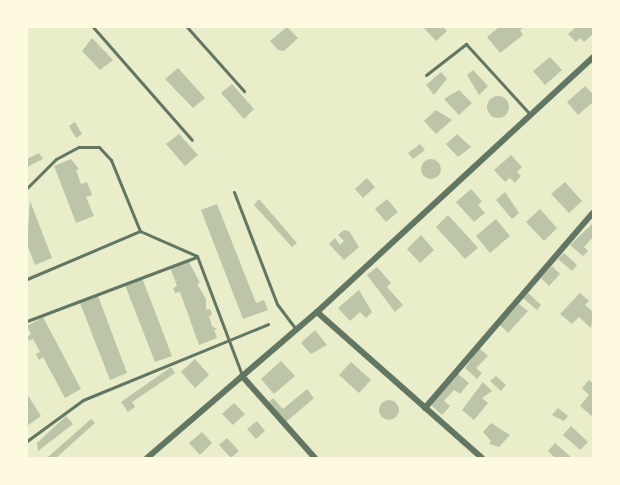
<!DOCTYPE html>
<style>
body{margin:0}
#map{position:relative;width:620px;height:485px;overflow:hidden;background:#e9edc9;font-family:"Source Serif 4",serif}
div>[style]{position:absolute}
.building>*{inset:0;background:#bcc5a7}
.round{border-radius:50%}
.service>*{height:3px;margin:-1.5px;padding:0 1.5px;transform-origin:1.5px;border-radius:1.5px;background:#617663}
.minor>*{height:6px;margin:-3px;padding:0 3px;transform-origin:3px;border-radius:3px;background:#617663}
span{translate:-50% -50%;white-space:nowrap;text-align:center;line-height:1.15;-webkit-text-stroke:6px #fefae0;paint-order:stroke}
.frame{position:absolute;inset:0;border:28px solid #fefae0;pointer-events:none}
</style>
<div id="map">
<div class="building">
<i style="clip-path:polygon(287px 27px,298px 38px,284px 51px,278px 50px,270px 41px)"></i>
<i style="clip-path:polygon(423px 27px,443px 27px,447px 31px,436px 41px)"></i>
<i style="clip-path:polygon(499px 27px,524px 27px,520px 30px,523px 35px,500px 53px,487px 37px)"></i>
<i style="clip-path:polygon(576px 27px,593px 27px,593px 34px,584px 42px,580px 38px,576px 42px,568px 34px)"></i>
<i style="clip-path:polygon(92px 38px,113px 60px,100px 70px,82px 51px)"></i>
<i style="clip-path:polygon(550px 57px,562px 70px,545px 85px,533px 71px)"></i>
<i style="clip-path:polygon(178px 68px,205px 98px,193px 108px,165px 79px)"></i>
<i style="clip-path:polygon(473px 70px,488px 86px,479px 95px,467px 75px)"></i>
<i style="clip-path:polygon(441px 72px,447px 79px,434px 95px,426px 85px)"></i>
<i style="clip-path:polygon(232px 84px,254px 109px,244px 119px,221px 93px)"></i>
<i style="clip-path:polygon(585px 86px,593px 94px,593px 102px,578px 115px,567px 102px)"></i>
<i style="clip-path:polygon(459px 90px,472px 103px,459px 115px,444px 99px)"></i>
<i class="round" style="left:487px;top:96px;width:22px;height:22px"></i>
<i style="clip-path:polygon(436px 110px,452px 120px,436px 134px,424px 121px)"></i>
<i style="clip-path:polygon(75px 122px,82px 134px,76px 138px,69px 126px)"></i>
<i style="clip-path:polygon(179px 134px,198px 155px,185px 166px,166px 144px)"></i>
<i style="clip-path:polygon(457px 134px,471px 147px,458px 157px,446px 144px)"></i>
<i style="clip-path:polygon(420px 144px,425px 150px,413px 159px,408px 153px)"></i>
<i style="clip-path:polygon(39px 153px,43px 159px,27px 167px,27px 159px)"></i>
<i style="clip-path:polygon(511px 155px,522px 167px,517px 172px,521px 176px,515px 183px,510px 178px,505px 182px,494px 170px)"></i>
<i class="round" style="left:421px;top:159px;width:20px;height:20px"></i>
<i style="clip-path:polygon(71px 159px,79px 169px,76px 170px,81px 184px,87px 182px,92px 195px,86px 197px,94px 216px,76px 223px,54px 166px)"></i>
<i style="clip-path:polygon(367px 178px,375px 187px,363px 198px,355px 189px)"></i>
<i style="clip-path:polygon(565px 182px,582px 201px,569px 213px,551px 194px)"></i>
<i style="clip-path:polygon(471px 189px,482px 201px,478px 205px,485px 213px,474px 222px,456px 202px)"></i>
<i style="clip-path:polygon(505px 192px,519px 213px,512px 219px,496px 200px)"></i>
<i style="clip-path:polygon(259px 199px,297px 243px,292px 247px,254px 205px)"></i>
<i style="clip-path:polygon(387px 199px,398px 212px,386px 222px,375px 209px)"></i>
<i style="clip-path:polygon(30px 201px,52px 258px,35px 265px,27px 244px)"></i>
<i style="clip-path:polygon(217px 204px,256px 303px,264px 300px,268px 310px,243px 319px,201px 210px)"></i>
<i style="clip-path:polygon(540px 209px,557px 228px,544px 241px,526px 222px)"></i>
<i style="clip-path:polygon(448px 215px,478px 248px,465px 259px,436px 227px)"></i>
<i style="clip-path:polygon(496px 219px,510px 236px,490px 253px,476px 236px)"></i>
<i style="clip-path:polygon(593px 223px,593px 237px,584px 247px,588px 251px,583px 256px,570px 245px)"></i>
<i style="clip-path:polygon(344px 230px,349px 231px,359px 247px,344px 260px,329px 244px,335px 238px,340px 245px,344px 241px,338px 235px)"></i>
<i style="clip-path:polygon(421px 235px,434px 250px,420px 263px,407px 249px)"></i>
<i style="clip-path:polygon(564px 253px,577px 265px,572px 271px,558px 259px)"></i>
<i style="clip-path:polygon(188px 260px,200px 283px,197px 284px,206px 299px,206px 310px,210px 309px,212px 315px,209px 316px,212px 326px,217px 329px,214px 330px,217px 338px,199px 345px,180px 292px,175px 293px,173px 288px,177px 286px,170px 267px)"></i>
<i style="clip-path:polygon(552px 266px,560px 274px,549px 286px,541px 278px)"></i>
<i style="clip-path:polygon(377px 267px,391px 283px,387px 287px,403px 305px,395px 312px,367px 275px)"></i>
<i style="clip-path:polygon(142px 278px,172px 356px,155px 362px,125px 285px)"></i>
<i style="clip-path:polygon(359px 290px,372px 312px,366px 318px,360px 312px,350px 321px,338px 308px)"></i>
<i style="clip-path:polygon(528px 293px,541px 305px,537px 310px,523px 298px)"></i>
<i style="clip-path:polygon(580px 293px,589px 301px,585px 305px,593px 312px,591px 328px,579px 317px,572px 324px,560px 314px)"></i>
<i style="clip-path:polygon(98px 296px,127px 373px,110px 380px,80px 303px)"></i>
<i style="clip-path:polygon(519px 304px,528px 311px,508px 333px,500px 325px)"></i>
<i style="clip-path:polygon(43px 317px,81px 389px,65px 398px,43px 357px,39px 360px,36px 354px,40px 352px,33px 339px,29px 341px,27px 337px,31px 334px,27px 326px)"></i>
<i style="clip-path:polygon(315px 330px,327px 345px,311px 354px,301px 343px)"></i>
<i style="clip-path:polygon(479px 348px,488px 356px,476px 368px,482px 373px,477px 379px,465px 368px)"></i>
<i style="clip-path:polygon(195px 359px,209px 375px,195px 388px,181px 372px)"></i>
<i style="clip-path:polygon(281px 361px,295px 376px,274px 394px,261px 379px)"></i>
<i style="clip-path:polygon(351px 362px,371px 380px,359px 393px,339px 375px)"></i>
<i style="clip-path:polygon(171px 367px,175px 373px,132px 402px,135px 407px,128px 412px,121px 402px)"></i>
<i style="clip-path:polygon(457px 373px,469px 383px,460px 394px,454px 390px,444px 401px,450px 406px,442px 415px,430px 404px)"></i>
<i style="clip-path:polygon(496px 376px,506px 385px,501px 391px,490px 381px)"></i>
<i style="clip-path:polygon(589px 380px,593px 384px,593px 417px,580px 406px,589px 395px,582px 388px)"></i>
<i style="clip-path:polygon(483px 382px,492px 391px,482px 398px,488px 403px,474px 420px,462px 410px)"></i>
<i style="clip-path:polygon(307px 389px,314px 398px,286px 422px,269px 402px,273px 398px,283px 409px)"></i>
<i style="clip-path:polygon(27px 394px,41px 416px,27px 426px)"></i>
<i class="round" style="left:379px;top:400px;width:20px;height:20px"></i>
<i style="clip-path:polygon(234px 403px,245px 414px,233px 425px,222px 414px)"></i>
<i style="clip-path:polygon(558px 408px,568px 416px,564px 421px,552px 415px)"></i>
<i style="clip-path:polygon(66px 416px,73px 424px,38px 451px,37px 443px)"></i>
<i style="clip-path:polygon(91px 419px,95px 423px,56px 458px,47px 458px)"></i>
<i style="clip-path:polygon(257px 421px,265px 431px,256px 439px,247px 429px)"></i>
<i style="clip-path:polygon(491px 423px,510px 435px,499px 447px,489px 444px,491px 441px,483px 432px)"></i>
<i style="clip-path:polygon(571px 426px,588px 442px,580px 450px,563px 435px)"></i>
<i style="clip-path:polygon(202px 432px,212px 443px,200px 455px,189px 443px)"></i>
<i style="clip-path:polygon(227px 438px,239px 451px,231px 458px,219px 445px)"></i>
<i style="clip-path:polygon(555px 443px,572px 458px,555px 458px,548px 451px)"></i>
</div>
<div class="service">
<i style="left:93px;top:27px;width:150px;rotate:48.8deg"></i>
<i style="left:187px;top:27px;width:86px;rotate:48.3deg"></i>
<i style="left:426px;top:75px;width:51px;rotate:-37.8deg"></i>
<i style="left:466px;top:44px;width:95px;rotate:47.6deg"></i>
<i style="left:27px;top:188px;width:41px;rotate:-45deg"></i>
<i style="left:56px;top:159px;width:26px;rotate:-28deg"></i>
<i style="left:79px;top:147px;width:20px"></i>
<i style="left:99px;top:147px;width:18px;rotate:47deg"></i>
<i style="left:111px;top:160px;width:77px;rotate:67.8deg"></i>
<i style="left:140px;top:231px;width:62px;rotate:23.7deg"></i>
<i style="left:197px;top:256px;width:127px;rotate:69.3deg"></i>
<i style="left:234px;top:192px;width:120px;rotate:69deg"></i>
<i style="left:277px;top:304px;width:31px;rotate:53deg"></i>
<i style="left:27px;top:279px;width:123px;rotate:-23deg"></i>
<i style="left:27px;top:321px;width:181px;rotate:-20.7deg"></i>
<i style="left:27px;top:441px;width:69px;rotate:-36.2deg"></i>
<i style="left:83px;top:400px;width:200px;rotate:-22.3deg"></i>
</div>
<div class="minor">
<i style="left:317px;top:312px;width:220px;rotate:41.5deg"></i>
<i style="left:242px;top:376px;width:110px;rotate:48.3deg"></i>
<i style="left:425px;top:408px;width:257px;rotate:-49.3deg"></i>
<i style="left:147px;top:458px;width:224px;rotate:-40.7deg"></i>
<i style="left:317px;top:312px;width:376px;rotate:-42.7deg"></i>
</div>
<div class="frame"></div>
</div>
